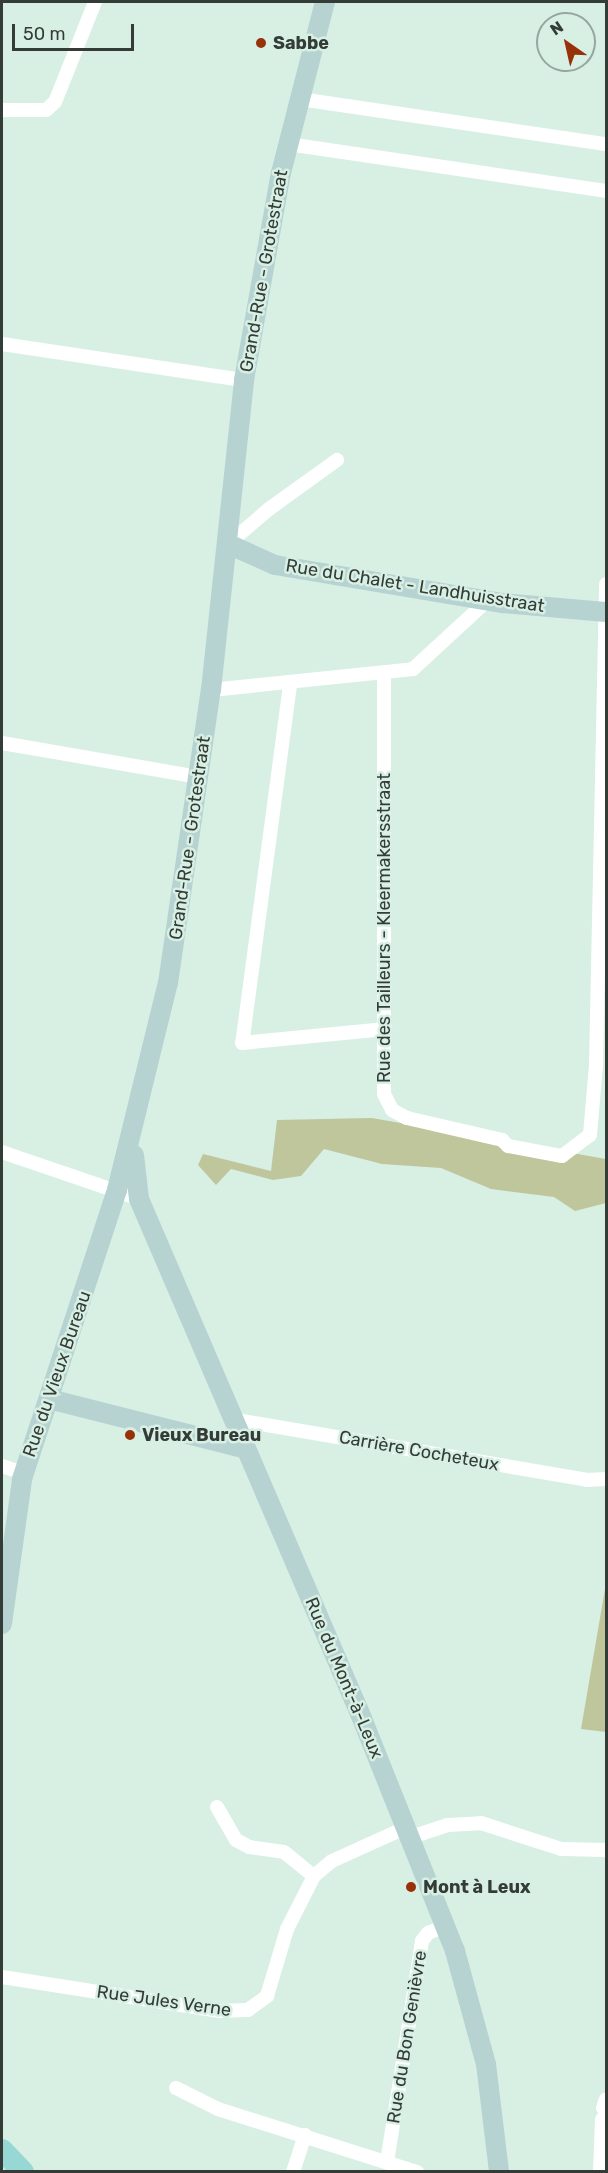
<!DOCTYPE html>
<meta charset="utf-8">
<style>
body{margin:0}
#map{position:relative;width:608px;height:2173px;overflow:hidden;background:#d8efe4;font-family:Rubik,sans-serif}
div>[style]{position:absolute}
.green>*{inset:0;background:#bfc69c}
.street>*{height:14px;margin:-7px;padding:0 7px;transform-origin:7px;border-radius:7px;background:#fff}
.secondary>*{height:20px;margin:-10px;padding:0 10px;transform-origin:10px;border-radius:10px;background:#b6d3d2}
.primary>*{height:22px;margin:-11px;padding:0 11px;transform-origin:11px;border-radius:11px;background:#97d7d4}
.dots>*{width:16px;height:16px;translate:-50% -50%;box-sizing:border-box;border:3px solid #d8efe4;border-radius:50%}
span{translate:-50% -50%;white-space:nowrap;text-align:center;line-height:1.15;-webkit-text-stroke:5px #d8efe4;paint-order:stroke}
.poi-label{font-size:18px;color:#343c38;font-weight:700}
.left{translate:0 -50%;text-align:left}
.street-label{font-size:18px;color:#343c38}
.frame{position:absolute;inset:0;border:3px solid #343c38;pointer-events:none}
.north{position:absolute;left:536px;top:12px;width:60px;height:60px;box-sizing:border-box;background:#d8efe4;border:2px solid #96a79f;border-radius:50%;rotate:326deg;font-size:16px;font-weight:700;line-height:24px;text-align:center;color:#343c38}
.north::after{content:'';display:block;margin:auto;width:21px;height:27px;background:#973109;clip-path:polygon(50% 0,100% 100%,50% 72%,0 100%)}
.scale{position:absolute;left:12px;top:24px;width:122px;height:27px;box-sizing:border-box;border:3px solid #343c38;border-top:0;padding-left:8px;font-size:18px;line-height:21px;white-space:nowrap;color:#343c38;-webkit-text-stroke:4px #d8efe4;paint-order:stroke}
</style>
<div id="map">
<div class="green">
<i style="clip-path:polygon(372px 1118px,606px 1159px,606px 1203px,575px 1211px,554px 1197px,491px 1189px,441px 1168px,382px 1164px,324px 1149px,301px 1176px,273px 1180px,231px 1169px,216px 1185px,198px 1165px,203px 1154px,271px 1171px,277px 1120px)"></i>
<i style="clip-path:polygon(606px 1583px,606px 1732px,581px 1729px)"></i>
</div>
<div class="street">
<i style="left:300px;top:99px;width:309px;rotate:8.4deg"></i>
<i style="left:2px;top:110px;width:44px"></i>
<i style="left:46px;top:110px;width:12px;rotate:-42deg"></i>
<i style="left:55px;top:102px;width:108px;rotate:-68.2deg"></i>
<i style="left:288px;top:144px;width:321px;rotate:8.4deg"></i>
<i style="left:2px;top:344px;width:245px;rotate:8.5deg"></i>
<i style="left:228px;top:544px;width:54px;rotate:-40.5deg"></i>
<i style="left:269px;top:509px;width:84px;rotate:-35.8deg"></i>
<i style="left:384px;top:675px;width:419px;rotate:90deg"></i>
<i style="left:384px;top:1094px;width:18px;rotate:63deg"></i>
<i style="left:392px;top:1110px;width:17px;rotate:28deg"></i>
<i style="left:407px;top:1118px;width:98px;rotate:13deg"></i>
<i style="left:502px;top:1140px;width:8px;rotate:45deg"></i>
<i style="left:508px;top:1146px;width:55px;rotate:10.5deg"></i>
<i style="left:562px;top:1156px;width:35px;rotate:-37deg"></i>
<i style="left:590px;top:1135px;width:70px;rotate:-85.1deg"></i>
<i style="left:596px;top:1065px;width:481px;rotate:-88.8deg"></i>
<i style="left:290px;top:685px;width:361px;rotate:97.6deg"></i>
<i style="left:242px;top:1043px;width:144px;rotate:-5.6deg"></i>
<i style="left:211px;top:690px;width:203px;rotate:-5.9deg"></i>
<i style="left:413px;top:669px;width:102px;rotate:-42.6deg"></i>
<i style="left:2px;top:743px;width:200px;rotate:9.8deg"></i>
<i style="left:2px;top:1152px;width:145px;rotate:18.9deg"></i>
<i style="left:231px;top:1419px;width:360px;rotate:9.7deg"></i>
<i style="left:586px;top:1480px;width:20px;rotate:-3deg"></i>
<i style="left:2px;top:1466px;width:22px;rotate:18deg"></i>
<i style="left:217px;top:1807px;width:38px;rotate:60deg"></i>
<i style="left:236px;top:1840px;width:15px;rotate:28deg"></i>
<i style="left:249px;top:1847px;width:35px;rotate:8deg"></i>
<i style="left:284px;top:1852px;width:38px;rotate:39deg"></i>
<i style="left:411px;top:1837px;width:38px;rotate:-18deg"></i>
<i style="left:447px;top:1825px;width:34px;rotate:-3deg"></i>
<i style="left:481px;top:1823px;width:84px;rotate:18deg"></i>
<i style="left:561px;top:1849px;width:45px;rotate:1.3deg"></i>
<i style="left:2px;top:1977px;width:220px;rotate:8.9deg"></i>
<i style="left:219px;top:2011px;width:29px;rotate:-2deg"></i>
<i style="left:248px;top:2010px;width:24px;rotate:-36deg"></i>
<i style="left:267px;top:1996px;width:70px;rotate:-73.4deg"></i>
<i style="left:287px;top:1929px;width:59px;rotate:-63deg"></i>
<i style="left:314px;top:1876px;width:23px;rotate:-40deg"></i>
<i style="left:332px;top:1861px;width:82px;rotate:-24.4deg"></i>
<i style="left:176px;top:2088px;width:47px;rotate:26.6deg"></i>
<i style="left:218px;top:2109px;width:209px;rotate:17.6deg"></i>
<i style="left:603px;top:2108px;width:9px;rotate:-72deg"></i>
<i style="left:387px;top:2162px;width:224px;rotate:-81deg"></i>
<i style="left:422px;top:1941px;width:10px;rotate:-53deg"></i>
<i style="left:428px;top:1933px;width:18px;rotate:-22deg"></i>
<i style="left:293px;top:2172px;width:39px;rotate:-72deg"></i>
<i style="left:600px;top:2172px;width:53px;rotate:-87.8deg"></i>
</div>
<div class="secondary">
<i style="left:228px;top:544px;width:51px;rotate:24.1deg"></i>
<i style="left:275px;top:565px;width:231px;rotate:9.5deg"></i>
<i style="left:503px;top:603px;width:103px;rotate:5deg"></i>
<i style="left:134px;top:1155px;width:44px;rotate:83.5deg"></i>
<i style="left:139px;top:1199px;width:563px;rotate:66.76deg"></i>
<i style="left:361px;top:1716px;width:253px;rotate:68.2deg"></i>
<i style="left:455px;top:1951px;width:117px;rotate:74.7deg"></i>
<i style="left:486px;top:2064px;width:109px;rotate:83.1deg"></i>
<i style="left:49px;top:1399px;width:200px;rotate:14.2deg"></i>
<i style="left:2px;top:1624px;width:146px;rotate:-82.1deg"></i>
<i style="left:22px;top:1479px;width:304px;rotate:-71.8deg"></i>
<i style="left:117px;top:1190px;width:213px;rotate:-76.2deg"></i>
<i style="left:168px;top:983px;width:296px;rotate:-81.7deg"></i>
<i style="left:211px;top:690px;width:312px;rotate:-83.9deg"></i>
<i style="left:244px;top:380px;width:210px;rotate:-79.9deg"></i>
<i style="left:281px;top:173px;width:177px;rotate:-75.6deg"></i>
</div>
<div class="primary">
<i style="left:2px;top:2150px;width:30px;rotate:46deg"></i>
</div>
<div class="dots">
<i style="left:261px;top:43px;background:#973109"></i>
<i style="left:130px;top:1435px;background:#973109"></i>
<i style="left:411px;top:1887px;background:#973109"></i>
</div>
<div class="poi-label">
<span class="left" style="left:273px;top:43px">Sabbe</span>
<span class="left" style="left:142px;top:1435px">Vieux Bureau</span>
<span class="left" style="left:423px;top:1887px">Mont à Leux</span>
</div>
<div class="street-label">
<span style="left:264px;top:271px;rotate:-80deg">Grand-Rue - Grotestraat</span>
<span style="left:415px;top:586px;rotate:9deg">Rue du Chalet - Landhuisstraat</span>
<span style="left:190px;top:838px;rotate:-82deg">Grand-Rue - Grotestraat</span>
<span style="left:384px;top:928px;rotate:-90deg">Rue des Tailleurs - Kleermakersstraat</span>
<span style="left:57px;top:1374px;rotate:-71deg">Rue du Vieux Bureau</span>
<span style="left:419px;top:1451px;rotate:10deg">Carrière Cocheteux</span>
<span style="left:344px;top:1678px;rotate:67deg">Rue du Mont-à-Leux</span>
<span style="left:164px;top:2001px;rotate:8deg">Rue Jules Verne</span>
<span style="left:407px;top:2037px;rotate:-81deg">Rue du Bon Genièvre</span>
</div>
<div class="frame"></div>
<div class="north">N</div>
<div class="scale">50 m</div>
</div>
